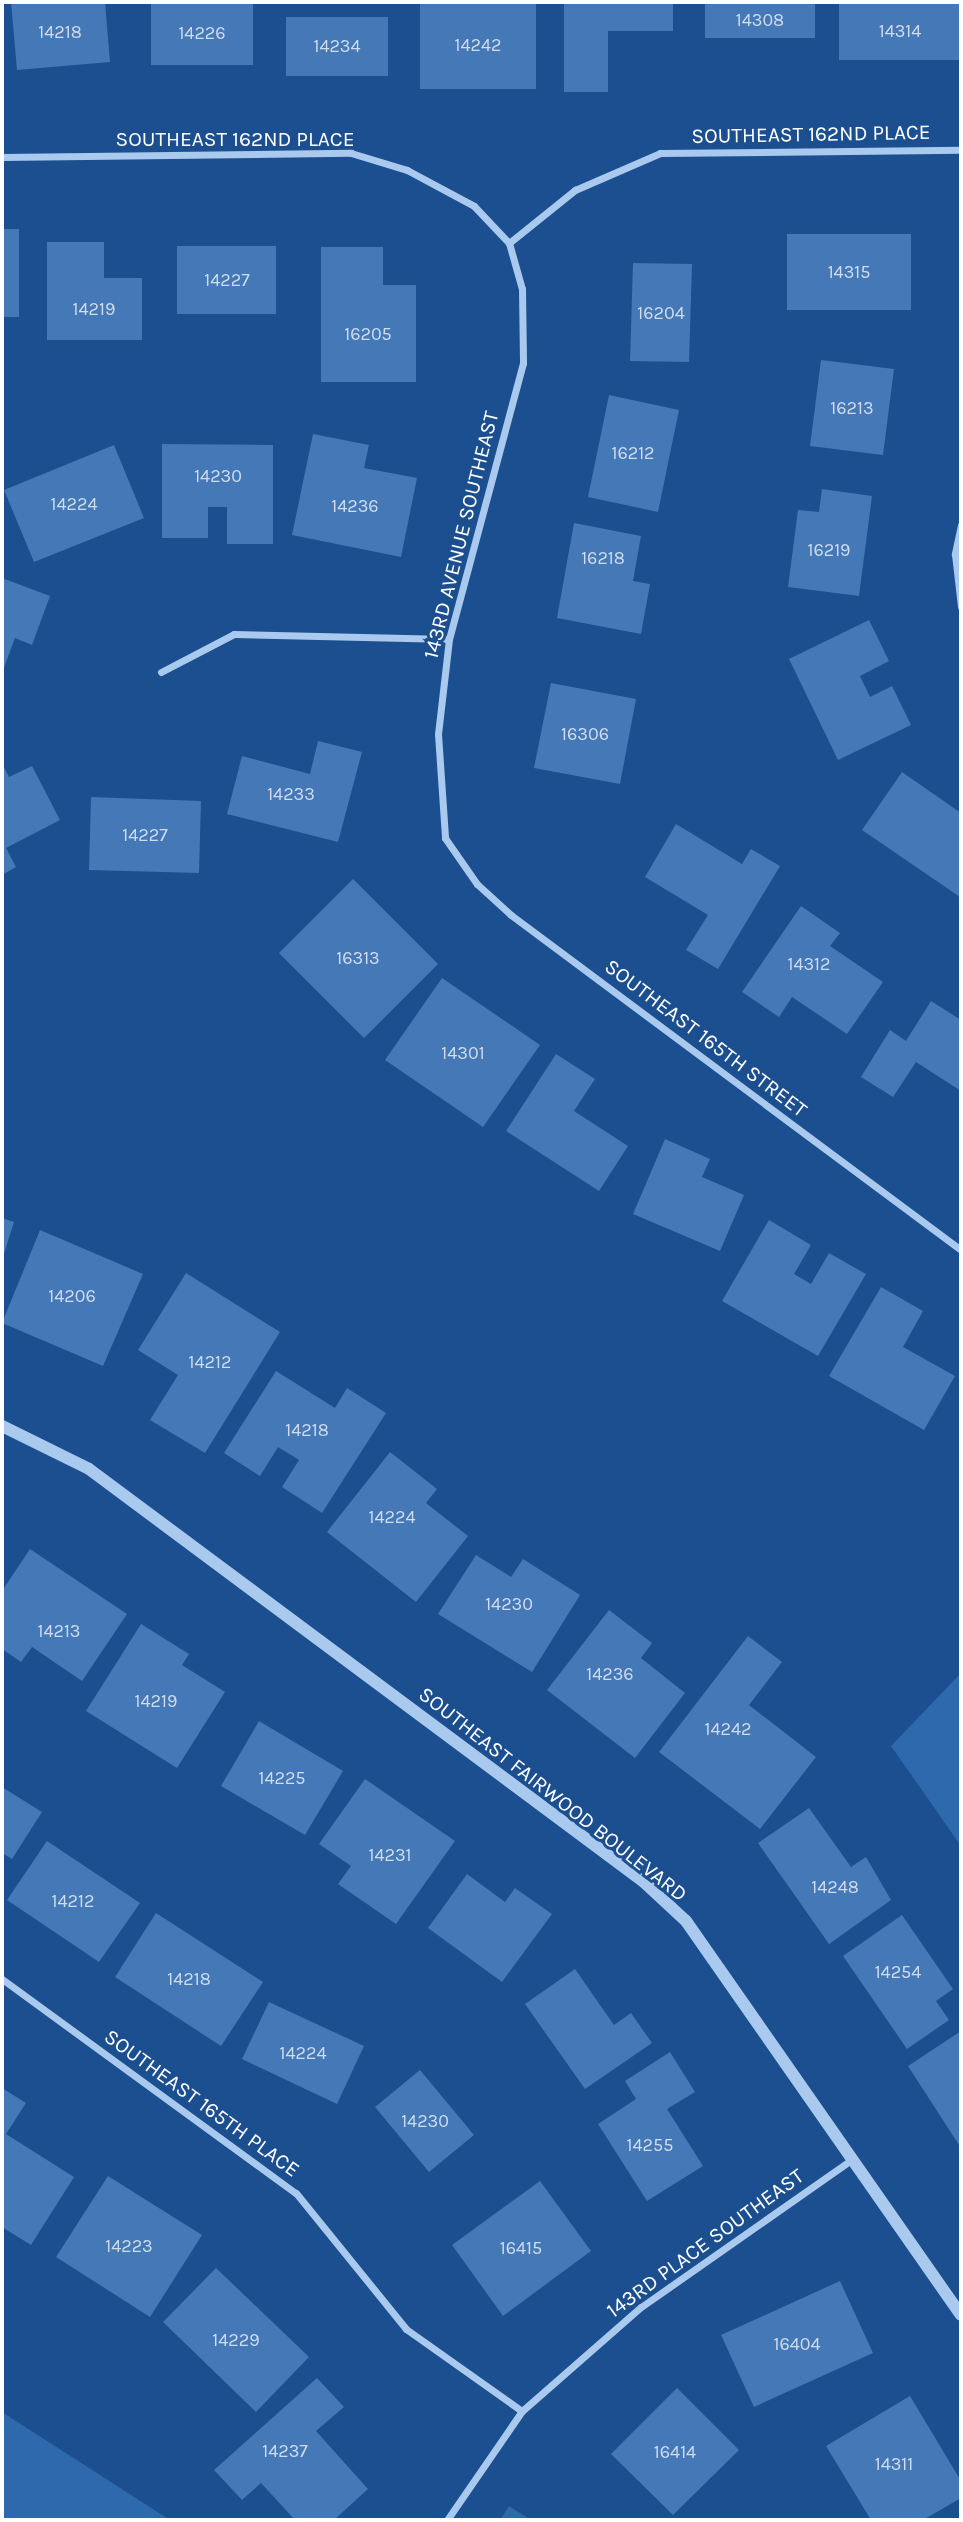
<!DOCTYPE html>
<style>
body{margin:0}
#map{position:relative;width:963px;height:2522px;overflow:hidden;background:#1b4f8f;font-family:Karla,sans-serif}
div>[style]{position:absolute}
.green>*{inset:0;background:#2e69ad}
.building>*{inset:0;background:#4478b7}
.minor>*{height:7px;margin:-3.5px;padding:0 3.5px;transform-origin:3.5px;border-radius:3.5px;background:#a9c9ee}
.tertiary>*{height:12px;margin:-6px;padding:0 6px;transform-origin:6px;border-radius:6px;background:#a9c9ee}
span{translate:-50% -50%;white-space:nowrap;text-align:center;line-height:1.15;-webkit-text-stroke:6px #1b4f8f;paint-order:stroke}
.number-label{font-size:18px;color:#d0dded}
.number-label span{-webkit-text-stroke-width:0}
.street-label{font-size:21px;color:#fff}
.frame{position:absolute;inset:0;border:4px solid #fff;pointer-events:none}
</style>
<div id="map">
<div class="green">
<i style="clip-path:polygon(961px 1673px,961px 1846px,891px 1746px)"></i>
<i style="clip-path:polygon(2px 2412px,170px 2520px,2px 2520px)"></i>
<i style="clip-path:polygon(509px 2506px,531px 2520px,500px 2520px)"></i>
</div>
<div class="building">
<i style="clip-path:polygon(11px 2px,105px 2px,110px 62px,17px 70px)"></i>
<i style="clip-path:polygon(151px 2px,253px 2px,253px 65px,151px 65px)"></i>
<i style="clip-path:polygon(420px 2px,536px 2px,536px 89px,420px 89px)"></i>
<i style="clip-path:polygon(564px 2px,673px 2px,673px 31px,608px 31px,608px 92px,564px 92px)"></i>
<i style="clip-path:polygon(705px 2px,815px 2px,815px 38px,705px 38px)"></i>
<i style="clip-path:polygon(839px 2px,961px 2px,961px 60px,839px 60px)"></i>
<i style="clip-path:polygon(286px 17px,388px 17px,388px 76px,286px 76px)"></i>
<i style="clip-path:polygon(2px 229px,19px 229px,19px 317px,2px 317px)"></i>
<i style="clip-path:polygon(787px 234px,911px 234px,911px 310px,787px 310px)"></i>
<i style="clip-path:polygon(47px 242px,104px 242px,104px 278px,142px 278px,142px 340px,47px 340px)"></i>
<i style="clip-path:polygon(177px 246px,276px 246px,276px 314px,177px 314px)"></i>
<i style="clip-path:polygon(321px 247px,383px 247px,383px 285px,416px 285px,416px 382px,321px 382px)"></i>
<i style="clip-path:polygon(633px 263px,692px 264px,689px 362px,630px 361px)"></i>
<i style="clip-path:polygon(821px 360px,894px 369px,883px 455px,810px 446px)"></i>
<i style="clip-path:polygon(609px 395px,679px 410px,658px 512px,588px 497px)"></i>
<i style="clip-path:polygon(313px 434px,369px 445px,364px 468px,417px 478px,401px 557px,292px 535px)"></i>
<i style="clip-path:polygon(162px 444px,273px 445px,273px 544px,227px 544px,227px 507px,208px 507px,208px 538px,162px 538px)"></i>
<i style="clip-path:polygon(114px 445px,144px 518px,34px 562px,4px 490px)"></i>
<i style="clip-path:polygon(822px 489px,872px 496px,859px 596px,788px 587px,798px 510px,819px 512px)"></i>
<i style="clip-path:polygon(574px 523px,641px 536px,633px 581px,650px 584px,641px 634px,557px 618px)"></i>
<i style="clip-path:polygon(2px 578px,50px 596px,32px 645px,15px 638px,2px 673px)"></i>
<i style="clip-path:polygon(869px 620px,889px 661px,860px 676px,870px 697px,892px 686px,911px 725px,838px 760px,789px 659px)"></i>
<i style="clip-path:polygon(551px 683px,636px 699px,620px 784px,534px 768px)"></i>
<i style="clip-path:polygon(318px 741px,362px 752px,338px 842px,227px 814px,242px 756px,310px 774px)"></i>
<i style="clip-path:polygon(2px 763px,9px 777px,32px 766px,60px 820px,6px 848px,16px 867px,2px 875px)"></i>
<i style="clip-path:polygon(902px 772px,961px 813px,960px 897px,862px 830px)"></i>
<i style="clip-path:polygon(91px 797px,201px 801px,199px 873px,89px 870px)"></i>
<i style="clip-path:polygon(676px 824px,742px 864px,751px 849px,780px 866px,718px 969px,686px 950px,708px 915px,645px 877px)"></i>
<i style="clip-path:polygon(353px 879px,438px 964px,364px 1038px,279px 953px)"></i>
<i style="clip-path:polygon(801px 906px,840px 933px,830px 946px,883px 982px,847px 1034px,792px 997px,779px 1017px,742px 992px)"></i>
<i style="clip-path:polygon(442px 978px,540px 1045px,483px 1127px,385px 1060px)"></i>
<i style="clip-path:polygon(931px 1001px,961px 1020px,961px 1091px,916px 1062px,893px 1097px,861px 1077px,890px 1030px,906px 1041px)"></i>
<i style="clip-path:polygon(556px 1054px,595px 1079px,574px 1111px,628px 1146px,599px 1191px,506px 1131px)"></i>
<i style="clip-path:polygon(665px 1139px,710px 1159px,702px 1177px,744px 1195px,720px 1251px,633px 1214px)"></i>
<i style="clip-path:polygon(2px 1218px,14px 1222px,2px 1260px)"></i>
<i style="clip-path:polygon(769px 1220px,811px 1245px,794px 1274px,811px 1284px,829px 1253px,866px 1274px,818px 1356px,722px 1301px)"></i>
<i style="clip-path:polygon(40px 1230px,143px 1274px,103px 1366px,2px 1323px)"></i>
<i style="clip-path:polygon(186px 1273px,280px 1332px,205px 1453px,150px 1420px,178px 1375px,138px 1350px)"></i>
<i style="clip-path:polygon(881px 1287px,923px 1311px,903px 1347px,955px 1376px,924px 1430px,829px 1376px)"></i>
<i style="clip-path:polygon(276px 1371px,335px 1408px,347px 1388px,386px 1413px,322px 1513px,282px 1487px,299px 1460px,278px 1447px,260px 1476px,224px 1453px)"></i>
<i style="clip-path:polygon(390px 1452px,437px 1489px,426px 1503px,468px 1536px,416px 1602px,327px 1532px)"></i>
<i style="clip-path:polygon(30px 1549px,127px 1614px,82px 1681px,32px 1647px,21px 1662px,2px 1649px,2px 1591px)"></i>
<i style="clip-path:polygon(476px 1555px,511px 1577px,523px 1559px,580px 1595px,532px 1672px,438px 1614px)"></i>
<i style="clip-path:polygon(609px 1610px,652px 1643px,641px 1658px,685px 1693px,635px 1758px,547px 1690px)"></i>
<i style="clip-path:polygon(141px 1624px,189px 1654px,182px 1665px,225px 1692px,177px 1768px,86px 1711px)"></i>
<i style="clip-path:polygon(748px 1636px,782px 1662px,749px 1705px,816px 1757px,760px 1829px,659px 1752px)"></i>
<i style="clip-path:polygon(259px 1721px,343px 1771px,305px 1835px,221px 1786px)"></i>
<i style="clip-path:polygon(365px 1779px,455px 1841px,396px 1924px,338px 1884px,351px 1866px,319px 1844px)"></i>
<i style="clip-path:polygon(2px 1787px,42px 1812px,12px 1859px,2px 1853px)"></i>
<i style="clip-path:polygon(809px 1808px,851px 1867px,866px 1857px,891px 1900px,829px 1944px,758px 1843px)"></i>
<i style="clip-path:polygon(47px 1841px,140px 1903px,99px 1962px,7px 1900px)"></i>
<i style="clip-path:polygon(467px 1874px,505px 1902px,515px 1888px,552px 1914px,502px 1982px,428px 1928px)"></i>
<i style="clip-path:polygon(156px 1913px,263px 1982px,221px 2046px,115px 1977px)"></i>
<i style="clip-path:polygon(902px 1915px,953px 1989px,936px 2001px,949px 2020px,907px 2049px,843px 1956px)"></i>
<i style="clip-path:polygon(575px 1969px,614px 2025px,631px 2013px,652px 2043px,585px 2089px,525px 2004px)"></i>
<i style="clip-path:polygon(269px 2002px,364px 2046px,337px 2104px,242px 2059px)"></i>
<i style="clip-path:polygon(961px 2031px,961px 2148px,908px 2066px)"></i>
<i style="clip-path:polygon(670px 2052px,695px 2092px,667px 2109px,703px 2166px,647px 2201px,598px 2124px,636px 2099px,625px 2081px)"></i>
<i style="clip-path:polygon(420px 2070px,474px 2135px,429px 2172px,375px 2107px)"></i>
<i style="clip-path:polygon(2px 2088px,26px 2103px,6px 2134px,74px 2177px,31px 2245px,2px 2227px)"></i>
<i style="clip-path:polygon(108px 2176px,202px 2235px,150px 2317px,56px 2257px)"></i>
<i style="clip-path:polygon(540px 2181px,591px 2251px,503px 2316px,452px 2245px)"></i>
<i style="clip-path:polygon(216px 2268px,309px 2357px,256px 2412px,163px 2322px)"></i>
<i style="clip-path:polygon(840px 2281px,873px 2353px,754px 2407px,721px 2335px)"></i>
<i style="clip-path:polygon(317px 2378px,344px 2407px,316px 2431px,368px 2489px,334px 2520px,295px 2520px,261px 2483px,242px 2500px,214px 2470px)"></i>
<i style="clip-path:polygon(677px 2388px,739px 2450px,673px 2515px,611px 2454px)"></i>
<i style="clip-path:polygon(910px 2396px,961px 2481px,961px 2498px,923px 2520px,871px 2520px,826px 2446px)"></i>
</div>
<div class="minor">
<i style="left:2px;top:157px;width:349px;rotate:-0.7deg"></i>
<i style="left:351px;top:153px;width:59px;rotate:16.9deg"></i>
<i style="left:407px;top:170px;width:76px;rotate:28.2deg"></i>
<i style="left:474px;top:206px;width:51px;rotate:46.6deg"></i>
<i style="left:509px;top:243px;width:85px;rotate:-38.8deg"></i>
<i style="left:575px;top:190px;width:93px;rotate:-23.5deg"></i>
<i style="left:660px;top:153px;width:301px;rotate:-0.6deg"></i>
<i style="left:509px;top:243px;width:48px;rotate:74.2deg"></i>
<i style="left:522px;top:289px;width:74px;rotate:89.2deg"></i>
<i style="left:523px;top:363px;width:286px;rotate:105deg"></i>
<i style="left:449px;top:639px;width:96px;rotate:96.6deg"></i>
<i style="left:438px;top:734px;width:104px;rotate:86.1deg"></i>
<i style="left:445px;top:838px;width:56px;rotate:55.2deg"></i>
<i style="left:477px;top:884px;width:46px;rotate:42.4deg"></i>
<i style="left:511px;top:915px;width:561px;rotate:36.67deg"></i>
<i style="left:961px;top:525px;width:30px;rotate:102deg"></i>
<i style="left:955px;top:554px;width:53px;rotate:83.5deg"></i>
<i style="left:161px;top:672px;width:82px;rotate:-27.5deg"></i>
<i style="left:234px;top:634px;width:215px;rotate:1.3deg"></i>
<i style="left:2px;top:1979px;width:364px;rotate:36.1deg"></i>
<i style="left:296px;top:2193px;width:175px;rotate:51deg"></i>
<i style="left:406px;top:2329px;width:142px;rotate:35.3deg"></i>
<i style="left:447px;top:2520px;width:132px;rotate:-55.5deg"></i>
<i style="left:522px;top:2411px;width:158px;rotate:-41.2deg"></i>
<i style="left:641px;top:2307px;width:258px;rotate:-35deg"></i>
</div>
<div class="tertiary">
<i style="left:2px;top:1426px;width:97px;rotate:26.3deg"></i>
<i style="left:89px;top:1469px;width:692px;rotate:36.65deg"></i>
<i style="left:644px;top:1882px;width:57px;rotate:42.9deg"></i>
<i style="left:686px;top:1921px;width:480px;rotate:55.1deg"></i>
</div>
<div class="number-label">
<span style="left:760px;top:20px">14308</span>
<span style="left:900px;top:31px">14314</span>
<span style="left:60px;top:32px">14218</span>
<span style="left:202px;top:33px">14226</span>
<span style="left:478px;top:45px">14242</span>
<span style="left:337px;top:46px">14234</span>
<span style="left:849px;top:272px">14315</span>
<span style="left:227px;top:280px">14227</span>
<span style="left:94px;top:309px">14219</span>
<span style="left:661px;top:313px">16204</span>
<span style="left:368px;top:334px">16205</span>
<span style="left:852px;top:408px">16213</span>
<span style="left:633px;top:453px">16212</span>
<span style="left:218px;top:476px">14230</span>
<span style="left:74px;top:504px">14224</span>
<span style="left:355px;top:506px">14236</span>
<span style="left:829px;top:550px">16219</span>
<span style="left:603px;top:558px">16218</span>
<span style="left:585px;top:734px">16306</span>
<span style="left:291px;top:794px">14233</span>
<span style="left:145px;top:835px">14227</span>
<span style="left:358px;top:958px">16313</span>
<span style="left:809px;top:964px">14312</span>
<span style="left:463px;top:1053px">14301</span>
<span style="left:72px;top:1296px">14206</span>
<span style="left:210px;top:1362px">14212</span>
<span style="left:307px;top:1430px">14218</span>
<span style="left:392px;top:1517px">14224</span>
<span style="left:509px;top:1604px">14230</span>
<span style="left:59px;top:1631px">14213</span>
<span style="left:610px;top:1674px">14236</span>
<span style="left:156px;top:1701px">14219</span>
<span style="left:728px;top:1729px">14242</span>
<span style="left:282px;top:1778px">14225</span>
<span style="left:390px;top:1855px">14231</span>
<span style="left:835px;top:1887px">14248</span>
<span style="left:73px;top:1901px">14212</span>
<span style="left:898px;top:1972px">14254</span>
<span style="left:189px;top:1979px">14218</span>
<span style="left:303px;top:2053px">14224</span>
<span style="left:425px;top:2121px">14230</span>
<span style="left:650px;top:2145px">14255</span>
<span style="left:129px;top:2246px">14223</span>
<span style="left:521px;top:2248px">16415</span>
<span style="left:236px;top:2340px">14229</span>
<span style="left:797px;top:2344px">16404</span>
<span style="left:285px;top:2451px">14237</span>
<span style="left:675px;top:2452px">16414</span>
<span style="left:894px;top:2464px">14311</span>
</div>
<div class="street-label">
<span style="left:811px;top:134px;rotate:-1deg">SOUTHEAST 162ND PLACE</span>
<span style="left:235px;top:139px">SOUTHEAST 162ND PLACE</span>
<span style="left:461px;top:535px;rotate:-76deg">143RD AVENUE SOUTHEAST</span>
<span style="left:706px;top:1038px;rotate:37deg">SOUTHEAST 165TH STREET</span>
<span style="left:553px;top:1794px;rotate:38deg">SOUTHEAST FAIRWOOD BOULEVARD</span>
<span style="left:202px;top:2103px;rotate:36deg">SOUTHEAST 165TH PLACE</span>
<span style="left:705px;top:2243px;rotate:-36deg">143RD PLACE SOUTHEAST</span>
</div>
<div class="frame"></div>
</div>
